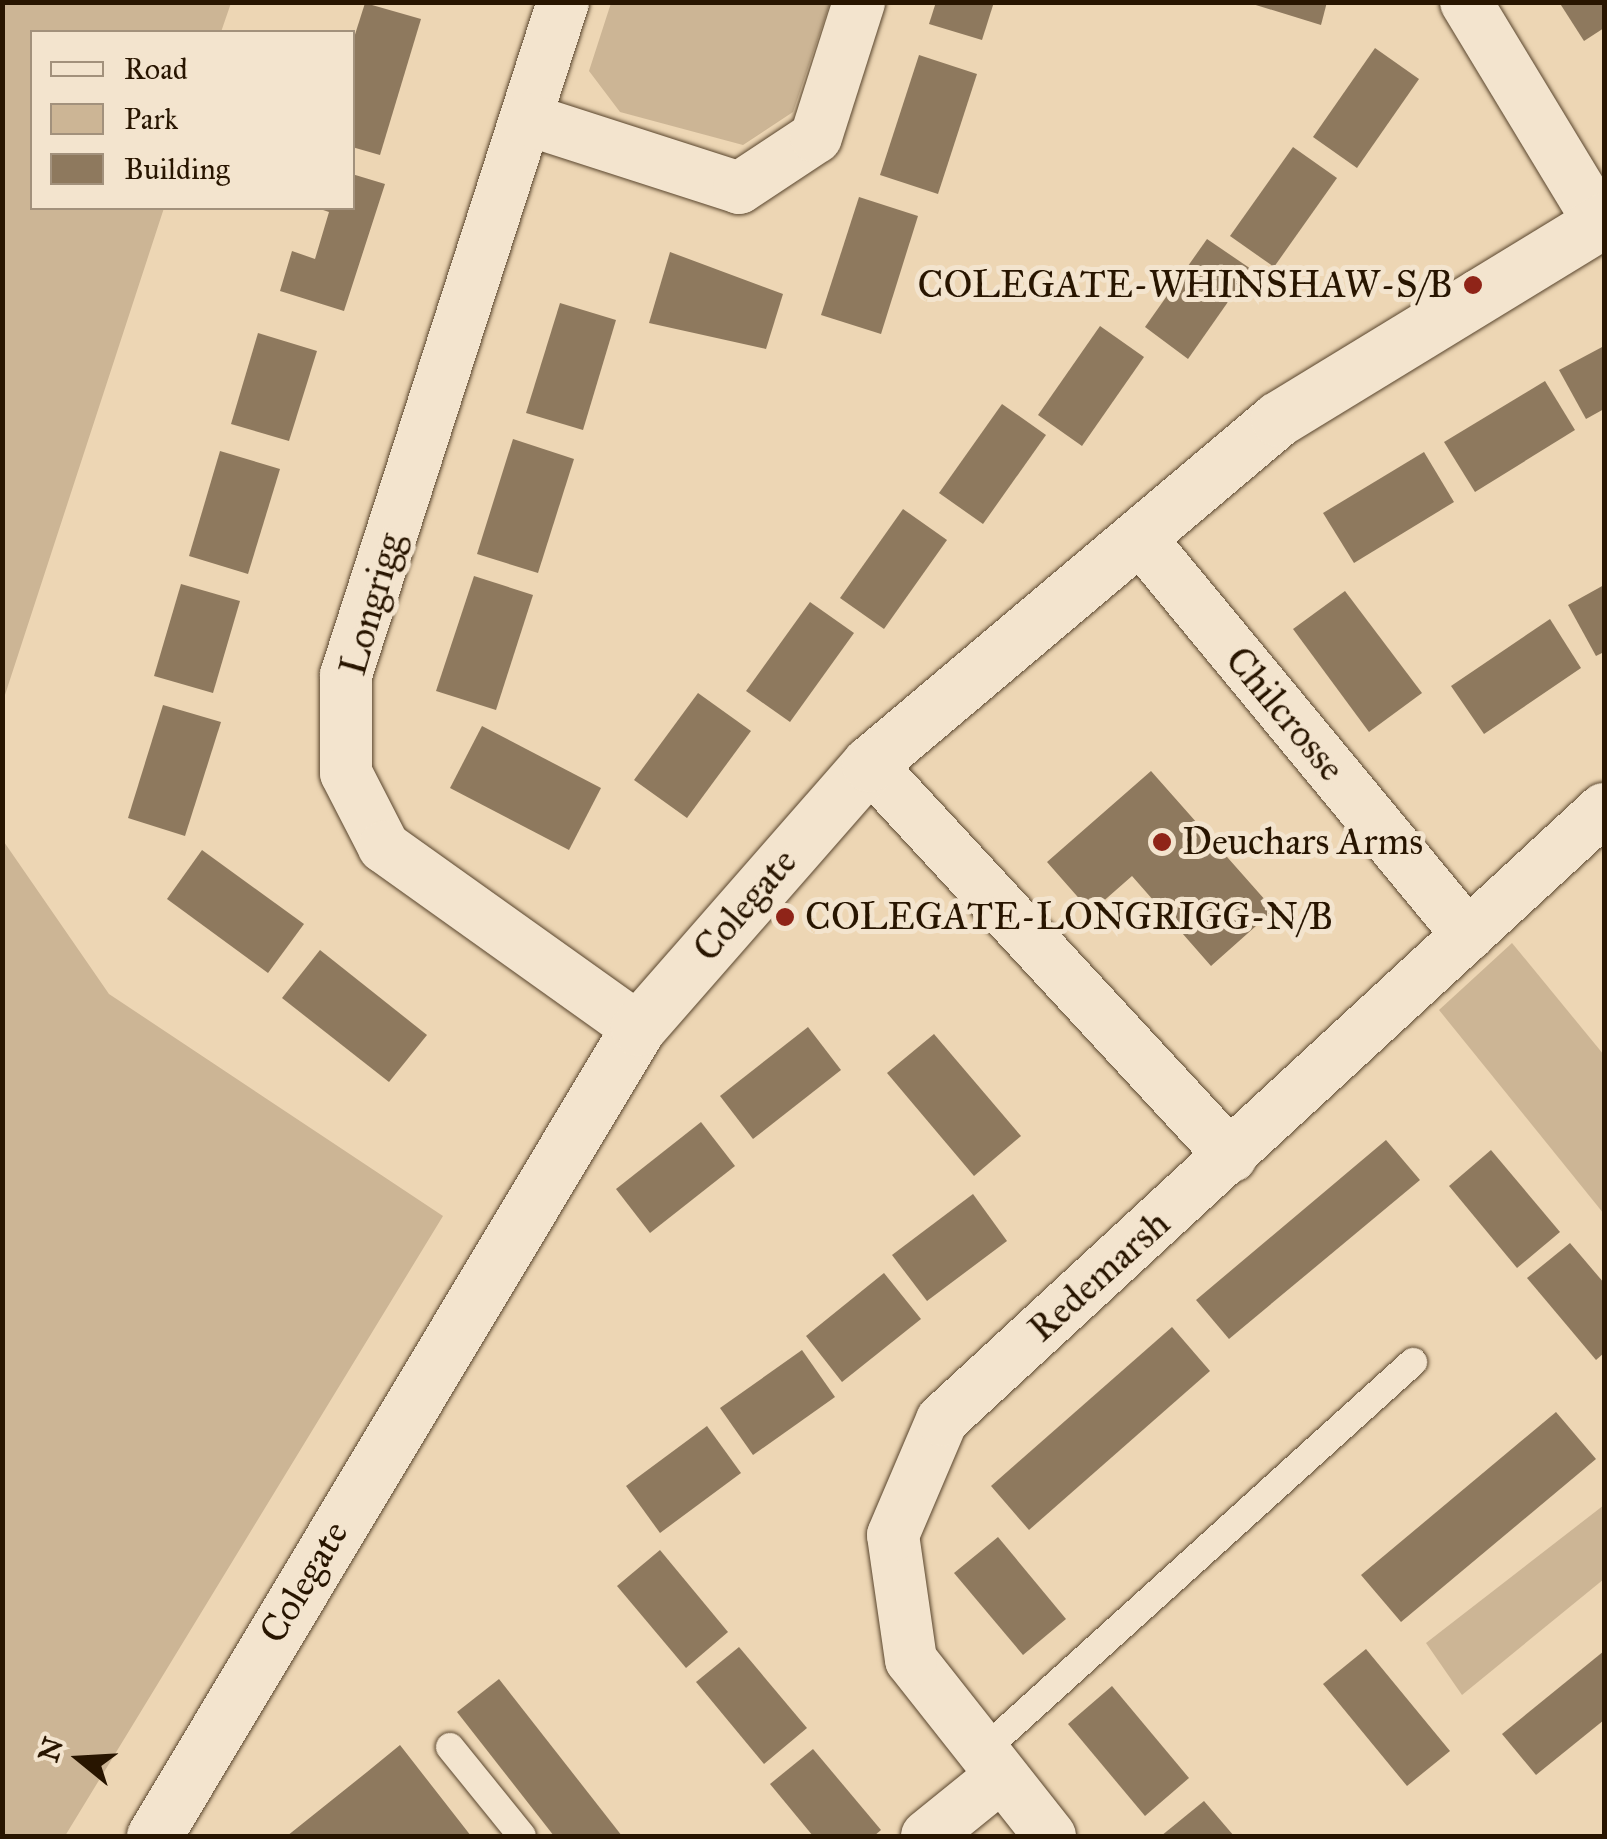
<!DOCTYPE html>
<style>
body{margin:0}
#map{position:relative;width:1607px;height:1839px;overflow:hidden;background:#edd6b4;font-family:"IM FELL Great Primer",serif}
div>[style]{position:absolute}
.green>*{inset:0;background:#ccb595}
.building>*{inset:0;background:#8e795e}
.roads{filter:drop-shadow(0 0 2px #59452d) drop-shadow(0 0 2px #59452d)}
.service>*{height:28px;margin:-14px;padding:0 14px;transform-origin:14px;border-radius:14px;background:#f3e4ce}
.minor>*{height:52px;margin:-26px;padding:0 26px;transform-origin:26px;border-radius:26px;background:#f3e4ce}
.tertiary>*{height:55px;margin:-27.5px;padding:0 27.5px;transform-origin:27.5px;border-radius:27.5px;background:#f3e4ce}
.dots>*{width:28px;height:28px;translate:-50% -50%;box-sizing:border-box;border:5px solid #f3e4ce;border-radius:50%}
span{translate:-50% -50%;white-space:nowrap;text-align:center;line-height:1.15;-webkit-text-stroke:10px #f3e4ce;paint-order:stroke}
.poi-label{font-size:38px;color:#281500}
.right{translate:-100% -50%;text-align:right}
.left{translate:0 -50%;text-align:left}
.street-label{font-size:38px;color:#281500}
.frame{position:absolute;inset:0;border:5px solid #281500;pointer-events:none}
.legend{position:absolute;left:30px;top:30px;width:325px;height:180px;box-sizing:border-box;background:#f3e4ce;border:2px solid #a2917c;margin:0;padding:12px 18px;list-style:none;font-size:30px;color:#281500}
.legend li{display:flex;align-items:center;gap:20px;height:50px}
.legend b{width:50px;border:2px solid #a2917c}
.north{position:absolute;left:30px;top:1709px;width:100px;height:100px;-webkit-text-stroke:8px #f3e4ce;paint-order:stroke;rotate:288deg;font-size:28px;font-weight:700;line-height:40px;text-align:center;color:#281500}
.north::after{content:'';display:block;margin:auto;width:35px;height:45px;background:#281500;clip-path:polygon(50% 0,100% 100%,50% 72%,0 100%)}
</style>
<div id="map">
<div class="green">
<i style="clip-path:polygon(3px 2px,231px 3px,221px 32px,32px 32px,32px 208px,164px 208px,3px 701px)"></i>
<i style="clip-path:polygon(611px 3px,611px 2px,830px 3px,793px 112px,743px 145px,620px 112px,589px 71px)"></i>
<i style="clip-path:polygon(2px 839px,109px 994px,443px 1216px,65px 1836px,3px 1836px)"></i>
<i style="clip-path:polygon(1512px 943px,1604px 1055px,1604px 1214px,1439px 1010px)"></i>
<i style="clip-path:polygon(1604px 1505px,1604px 1579px,1462px 1695px,1426px 1643px)"></i>
</div>
<div class="building">
<i style="clip-path:polygon(936px 2px,994px 2px,982px 40px,929px 24px)"></i>
<i style="clip-path:polygon(1246px 2px,1327px 2px,1321px 25px)"></i>
<i style="clip-path:polygon(1559px 2px,1604px 2px,1604px 28px,1584px 41px)"></i>
<i style="clip-path:polygon(365px 3px,421px 19px,380px 155px,352px 147px,352px 44px)"></i>
<i style="clip-path:polygon(1375px 48px,1419px 79px,1357px 168px,1313px 137px)"></i>
<i style="clip-path:polygon(919px 55px,977px 74px,938px 194px,880px 175px)"></i>
<i style="clip-path:polygon(1293px 147px,1337px 178px,1274px 267px,1230px 236px)"></i>
<i style="clip-path:polygon(352px 174px,385px 184px,344px 311px,280px 291px,292px 251px,315px 259px,329px 212px,317px 208px,352px 208px)"></i>
<i style="clip-path:polygon(859px 197px,918px 216px,881px 334px,821px 315px)"></i>
<i style="clip-path:polygon(1207px 239px,1251px 269px,1188px 359px,1145px 327px)"></i>
<i style="clip-path:polygon(670px 252px,783px 294px,766px 349px,649px 323px)"></i>
<i style="clip-path:polygon(560px 303px,616px 320px,583px 430px,526px 413px)"></i>
<i style="clip-path:polygon(1100px 326px,1144px 357px,1082px 446px,1038px 415px)"></i>
<i style="clip-path:polygon(258px 333px,317px 351px,289px 441px,231px 424px)"></i>
<i style="clip-path:polygon(1604px 346px,1604px 409px,1586px 419px,1559px 370px)"></i>
<i style="clip-path:polygon(1545px 381px,1575px 430px,1475px 492px,1444px 442px)"></i>
<i style="clip-path:polygon(1002px 404px,1046px 435px,983px 524px,939px 493px)"></i>
<i style="clip-path:polygon(513px 439px,574px 459px,538px 573px,477px 554px)"></i>
<i style="clip-path:polygon(220px 451px,280px 469px,248px 574px,189px 556px)"></i>
<i style="clip-path:polygon(1424px 452px,1454px 502px,1354px 563px,1323px 513px)"></i>
<i style="clip-path:polygon(903px 509px,947px 540px,884px 629px,840px 598px)"></i>
<i style="clip-path:polygon(474px 576px,533px 595px,496px 710px,436px 691px)"></i>
<i style="clip-path:polygon(181px 584px,240px 601px,213px 693px,154px 676px)"></i>
<i style="clip-path:polygon(1604px 585px,1604px 652px,1596px 656px,1568px 605px)"></i>
<i style="clip-path:polygon(1345px 591px,1422px 693px,1369px 732px,1293px 629px)"></i>
<i style="clip-path:polygon(810px 602px,854px 633px,790px 722px,746px 691px)"></i>
<i style="clip-path:polygon(1550px 619px,1581px 668px,1484px 734px,1451px 686px)"></i>
<i style="clip-path:polygon(698px 693px,751px 731px,687px 818px,634px 780px)"></i>
<i style="clip-path:polygon(163px 705px,221px 722px,185px 836px,128px 818px)"></i>
<i style="clip-path:polygon(482px 726px,601px 788px,569px 850px,450px 788px)"></i>
<i style="clip-path:polygon(1151px 771px,1274px 910px,1211px 966px,1132px 876px,1091px 912px,1047px 862px)"></i>
<i style="clip-path:polygon(202px 850px,304px 924px,268px 973px,167px 899px)"></i>
<i style="clip-path:polygon(320px 950px,427px 1035px,389px 1082px,282px 998px)"></i>
<i style="clip-path:polygon(808px 1027px,841px 1070px,753px 1139px,720px 1096px)"></i>
<i style="clip-path:polygon(934px 1034px,1021px 1136px,974px 1176px,887px 1073px)"></i>
<i style="clip-path:polygon(701px 1122px,735px 1166px,650px 1233px,616px 1189px)"></i>
<i style="clip-path:polygon(1386px 1140px,1420px 1180px,1229px 1339px,1196px 1300px)"></i>
<i style="clip-path:polygon(1491px 1150px,1560px 1232px,1517px 1268px,1449px 1186px)"></i>
<i style="clip-path:polygon(973px 1194px,1007px 1241px,927px 1301px,892px 1255px)"></i>
<i style="clip-path:polygon(1570px 1243px,1604px 1283px,1604px 1353px,1596px 1360px,1527px 1278px)"></i>
<i style="clip-path:polygon(884px 1273px,921px 1319px,842px 1382px,806px 1336px)"></i>
<i style="clip-path:polygon(1172px 1327px,1210px 1371px,1029px 1530px,991px 1486px)"></i>
<i style="clip-path:polygon(802px 1350px,835px 1397px,753px 1455px,720px 1408px)"></i>
<i style="clip-path:polygon(1556px 1412px,1596px 1459px,1401px 1622px,1361px 1575px)"></i>
<i style="clip-path:polygon(707px 1426px,741px 1473px,660px 1533px,626px 1486px)"></i>
<i style="clip-path:polygon(998px 1537px,1066px 1619px,1023px 1655px,954px 1573px)"></i>
<i style="clip-path:polygon(660px 1550px,728px 1632px,686px 1668px,617px 1586px)"></i>
<i style="clip-path:polygon(739px 1647px,807px 1728px,764px 1764px,696px 1682px)"></i>
<i style="clip-path:polygon(1366px 1649px,1450px 1751px,1407px 1786px,1323px 1684px)"></i>
<i style="clip-path:polygon(1604px 1651px,1604px 1720px,1536px 1775px,1502px 1734px)"></i>
<i style="clip-path:polygon(499px 1679px,622px 1836px,554px 1836px,457px 1712px)"></i>
<i style="clip-path:polygon(1112px 1686px,1189px 1778px,1145px 1816px,1068px 1724px)"></i>
<i style="clip-path:polygon(400px 1745px,471px 1836px,287px 1836px,367px 1772px)"></i>
<i style="clip-path:polygon(813px 1749px,881px 1830px,874px 1836px,813px 1836px,770px 1784px)"></i>
<i style="clip-path:polygon(1204px 1801px,1234px 1836px,1161px 1836px)"></i>
</div>
<div class="roads">
<div class="service">
<i style="left:450px;top:1747px;width:114px;rotate:51deg"></i>
<i style="left:983px;top:1751px;width:580px;rotate:-42.13deg"></i>
</div>
<div class="minor">
<i style="left:563px;top:2px;width:707px;rotate:107.87deg"></i>
<i style="left:346px;top:675px;width:98px;rotate:90deg"></i>
<i style="left:346px;top:773px;width:83px;rotate:62.8deg"></i>
<i style="left:384px;top:847px;width:312px;rotate:35.5deg"></i>
<i style="left:1466px;top:2px;width:258px;rotate:58.8deg"></i>
<i style="left:526px;top:119px;width:224px;rotate:17.9deg"></i>
<i style="left:739px;top:188px;width:92px;rotate:-33.5deg"></i>
<i style="left:816px;top:137px;width:142px;rotate:-72.3deg"></i>
<i style="left:1140px;top:538px;width:515px;rotate:50.44deg"></i>
<i style="left:869px;top:764px;width:534px;rotate:47.28deg"></i>
<i style="left:927px;top:1836px;width:95px;rotate:-39deg"></i>
<i style="left:1050px;top:1836px;width:224px;rotate:-128.3deg"></i>
<i style="left:911px;top:1660px;width:126px;rotate:-98.2deg"></i>
<i style="left:893px;top:1535px;width:125px;rotate:-66.9deg"></i>
<i style="left:942px;top:1420px;width:901px;rotate:-42.71deg"></i>
</div>
<div class="tertiary">
<i style="left:154px;top:1836px;width:942px;rotate:-59.08deg"></i>
<i style="left:638px;top:1028px;width:351px;rotate:-48.8deg"></i>
<i style="left:869px;top:764px;width:535px;rotate:-40.15deg"></i>
<i style="left:1278px;top:419px;width:382px;rotate:-31.4deg"></i>
</div>
</div>
<div class="dots">
<i style="left:1473px;top:285px;background:#8f2418"></i>
<i style="left:1162px;top:842px;background:#8f2418"></i>
<i style="left:785px;top:917px;background:#8f2418"></i>
</div>
<div class="poi-label">
<span class="right" style="left:1453px;top:285px">COLEGATE-WHINSHAW-S/B</span>
<span class="left" style="left:1182px;top:842px">Deuchars Arms</span>
<span class="left" style="left:805px;top:917px">COLEGATE-LONGRIGG-N/B</span>
</div>
<div class="street-label">
<span style="left:372px;top:604px;rotate:-74deg">Longrigg</span>
<span style="left:1285px;top:714px;rotate:50deg">Chilcrosse</span>
<span style="left:745px;top:905px;rotate:-49deg">Colegate</span>
<span style="left:1099px;top:1276px;rotate:-42deg">Redemarsh</span>
<span style="left:304px;top:1582px;rotate:-59deg">Colegate</span>
</div>
<div class="frame"></div>
<ul class="legend">
<li><b style="height:12px;background:#f3e4ce"></b>Road</li>
<li><b style="height:28px;background:#ccb595"></b>Park</li>
<li><b style="height:28px;background:#8e795e"></b>Building</li>
</ul>
<div class="north">N</div>
</div>
